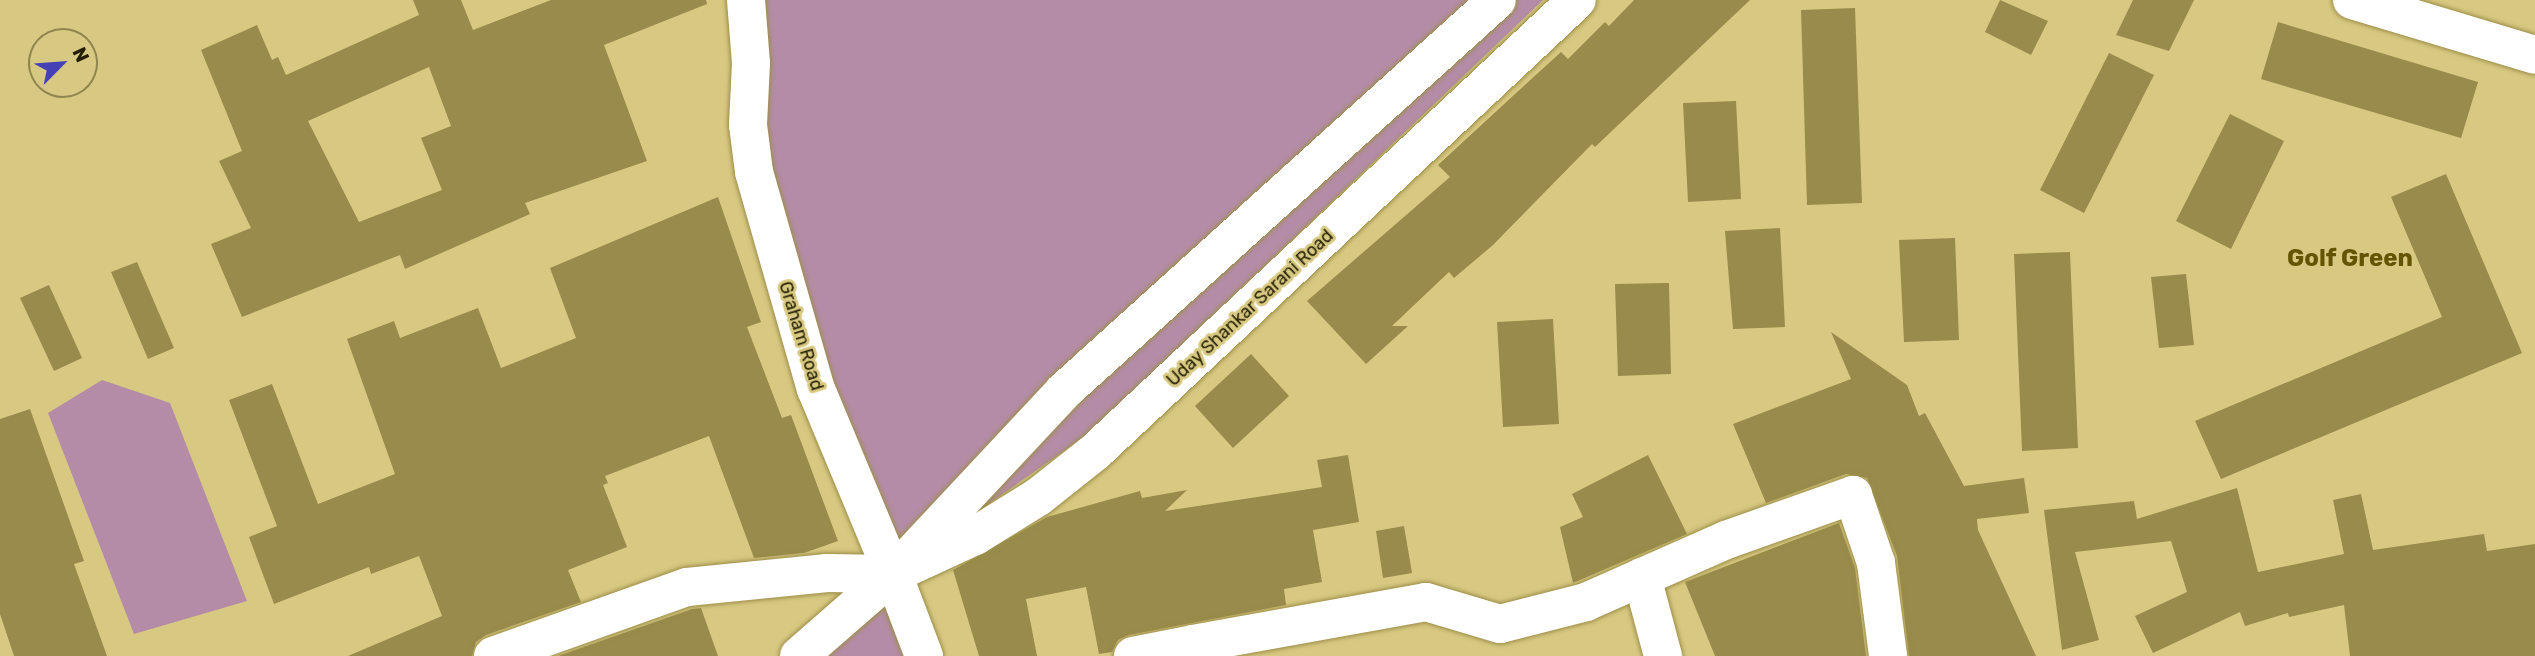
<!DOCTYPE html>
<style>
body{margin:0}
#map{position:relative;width:2535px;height:656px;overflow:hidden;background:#d8c982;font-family:Rubik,sans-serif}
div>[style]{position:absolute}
.green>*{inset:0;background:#b48ca7}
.building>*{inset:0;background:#988b4b}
.roads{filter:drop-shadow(0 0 2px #9c8e48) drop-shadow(0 0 2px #9c8e48)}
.street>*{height:38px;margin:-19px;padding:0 19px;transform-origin:19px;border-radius:19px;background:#fff}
.secondary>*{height:38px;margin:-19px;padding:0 19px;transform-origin:19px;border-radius:19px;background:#fff}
span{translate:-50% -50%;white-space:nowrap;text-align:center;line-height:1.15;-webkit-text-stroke:6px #d8c982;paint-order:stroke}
.street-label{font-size:18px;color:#241e01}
.district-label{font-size:24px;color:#625400;font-weight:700}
.north{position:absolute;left:28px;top:28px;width:70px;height:70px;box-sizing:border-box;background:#d8c982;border:2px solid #90854e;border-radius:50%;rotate:65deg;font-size:19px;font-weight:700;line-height:28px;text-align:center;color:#241e01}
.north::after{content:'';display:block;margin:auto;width:24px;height:32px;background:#4540b6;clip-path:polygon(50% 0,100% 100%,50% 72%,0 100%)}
</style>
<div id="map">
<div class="green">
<i style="clip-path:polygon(744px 0,1543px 0,1091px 432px,890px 573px,735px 166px)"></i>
<i style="clip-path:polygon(102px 380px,170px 403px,247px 601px,134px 634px,48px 413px)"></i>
<i style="clip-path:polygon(882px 601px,908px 656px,817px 656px)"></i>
</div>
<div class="building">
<i style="clip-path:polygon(evenodd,413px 0,461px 0,473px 30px,551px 0,706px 0,707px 4px,604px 45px,647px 161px,525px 203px,530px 214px,405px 269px,400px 255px,242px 317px,211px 244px,251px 228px,219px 161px,242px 151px,201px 50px,257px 25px,272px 60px,278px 57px,286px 75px,419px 15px,413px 0,429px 67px,451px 126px,421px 138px,442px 190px,359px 222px,308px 121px,429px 67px)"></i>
<i style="clip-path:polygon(1634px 0,1750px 0,1595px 147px,1592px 144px,1493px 245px,1454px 278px,1449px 272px,1392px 326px,1408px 326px,1366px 364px,1307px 301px,1450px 177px,1438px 165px,1515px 94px,1561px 52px,1568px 59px,1605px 22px,1609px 26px)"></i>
<i style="clip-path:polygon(2000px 0,2048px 21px,2031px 55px,1985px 32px)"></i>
<i style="clip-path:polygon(2133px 0,2194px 0,2169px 51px,2116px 35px)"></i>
<i style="clip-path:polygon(1855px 8px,1862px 203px,1807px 205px,1801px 10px)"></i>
<i style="clip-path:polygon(2278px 22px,2478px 82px,2461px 138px,2261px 79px)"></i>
<i style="clip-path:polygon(2109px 53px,2154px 75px,2084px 213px,2040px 190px)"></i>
<i style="clip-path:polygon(1736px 101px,1741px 199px,1688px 202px,1683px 103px)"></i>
<i style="clip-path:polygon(2230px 114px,2284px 141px,2231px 249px,2176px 221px)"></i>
<i style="clip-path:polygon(2446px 174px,2522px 353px,2221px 479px,2195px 421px,2442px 317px,2391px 197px)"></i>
<i style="clip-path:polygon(718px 197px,761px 322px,747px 327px,782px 418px,791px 415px,838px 541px,804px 553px,754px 558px,709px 436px,605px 476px,608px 483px,603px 485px,627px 547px,568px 570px,581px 602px,486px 635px,476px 642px,472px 656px,348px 656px,442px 616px,419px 556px,371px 574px,369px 567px,274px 604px,249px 537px,277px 526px,229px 400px,272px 384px,318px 504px,395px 474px,347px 339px,394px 321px,400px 338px,478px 308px,501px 368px,576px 338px,550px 268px)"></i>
<i style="clip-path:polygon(1780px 228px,1785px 327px,1733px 329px,1725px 231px)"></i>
<i style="clip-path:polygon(1955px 238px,1959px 340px,1904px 342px,1899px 240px)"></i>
<i style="clip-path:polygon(2070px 252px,2078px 448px,2022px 451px,2014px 254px)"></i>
<i style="clip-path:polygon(137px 262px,174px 348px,148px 359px,111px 272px)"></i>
<i style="clip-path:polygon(2186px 274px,2194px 345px,2159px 348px,2151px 277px)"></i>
<i style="clip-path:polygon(1669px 283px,1671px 374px,1618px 376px,1615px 284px)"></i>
<i style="clip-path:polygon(49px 285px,82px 358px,54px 371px,20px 298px)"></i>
<i style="clip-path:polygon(1553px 319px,1559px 424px,1503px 427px,1497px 322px)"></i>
<i style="clip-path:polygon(1831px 332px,1907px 385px,1919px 416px,1925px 413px,1964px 486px,2024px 478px,2029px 513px,1977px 519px,1978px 530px,2036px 656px,1909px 656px,1897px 556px,1867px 478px,1846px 474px,1766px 503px,1733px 424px,1851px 379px)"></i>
<i style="clip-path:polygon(1251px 354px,1289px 396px,1233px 448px,1195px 406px)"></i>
<i style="clip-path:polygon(30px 409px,84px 561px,74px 564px,107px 656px,14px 656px,0 614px,0 419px)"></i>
<i style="clip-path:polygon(1348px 455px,1359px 522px,1313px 530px,1322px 582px,1284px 589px,1286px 605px,1129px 635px,1118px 640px,1112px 652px,1099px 654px,1086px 587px,1026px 599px,1037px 656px,979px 656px,953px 570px,1047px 517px,1140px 491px,1142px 498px,1187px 490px,1165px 511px,1322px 487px,1317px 460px)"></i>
<i style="clip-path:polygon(1648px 455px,1687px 534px,1573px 583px,1560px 527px,1583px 517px,1572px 494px)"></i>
<i style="clip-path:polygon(2237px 488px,2258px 572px,2344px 554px,2333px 500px,2361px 494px,2373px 550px,2484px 534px,2487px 551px,2535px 544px,2535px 656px,2350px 656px,2344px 605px,2289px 617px,2288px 613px,2245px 626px,2240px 612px,2153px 653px,2135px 616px,2187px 592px,2171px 541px,2075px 552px,2099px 640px,2062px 650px,2044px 510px,2134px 501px,2137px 519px)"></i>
<i style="clip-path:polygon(1839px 523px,1855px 568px,1866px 656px,1715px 656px,1685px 582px)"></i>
<i style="clip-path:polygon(1404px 526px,1412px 573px,1383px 578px,1376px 531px)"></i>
<i style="clip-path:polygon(701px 608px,718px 656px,558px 656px,692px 609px)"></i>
</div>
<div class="roads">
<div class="street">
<i style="left:2352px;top:0;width:191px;rotate:16.7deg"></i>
<i style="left:1642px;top:577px;width:82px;rotate:75.1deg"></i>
<i style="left:493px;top:656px;width:206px;rotate:-19.6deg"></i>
<i style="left:687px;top:587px;width:141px;rotate:-5.7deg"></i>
<i style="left:827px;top:573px;width:66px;rotate:0.9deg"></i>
<i style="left:893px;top:574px;width:88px;rotate:69.3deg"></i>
<i style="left:1133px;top:656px;width:61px;rotate:-11.3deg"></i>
<i style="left:1195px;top:656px;width:12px;rotate:-99deg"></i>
<i style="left:1193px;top:644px;width:237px;rotate:-10.2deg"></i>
<i style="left:1426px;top:602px;width:77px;rotate:16.6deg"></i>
<i style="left:1500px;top:624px;width:89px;rotate:-14.3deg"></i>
<i style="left:1586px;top:602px;width:153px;rotate:-23.9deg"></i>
<i style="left:1726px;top:540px;width:135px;rotate:-19.5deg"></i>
<i style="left:1853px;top:495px;width:72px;rotate:71.3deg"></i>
<i style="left:1876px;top:563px;width:94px;rotate:82.6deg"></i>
</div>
<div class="secondary">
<i style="left:746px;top:0;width:63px;rotate:85.5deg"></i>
<i style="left:751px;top:63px;width:62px;rotate:92.8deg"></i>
<i style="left:748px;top:125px;width:47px;rotate:82.7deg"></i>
<i style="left:754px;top:172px;width:226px;rotate:74.1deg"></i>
<i style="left:816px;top:389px;width:200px;rotate:67.4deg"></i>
<i style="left:910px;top:566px;width:72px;rotate:-24.8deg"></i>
<i style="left:975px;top:536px;width:74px;rotate:-31.8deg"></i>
<i style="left:1038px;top:497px;width:74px;rotate:-38.4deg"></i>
<i style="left:1096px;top:451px;width:659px;rotate:-43.16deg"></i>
<i style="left:799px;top:656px;width:125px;rotate:-41.1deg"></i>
<i style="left:893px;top:574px;width:250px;rotate:-46.9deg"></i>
<i style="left:1064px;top:391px;width:583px;rotate:-42.08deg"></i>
</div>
</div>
<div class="street-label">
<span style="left:1250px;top:308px;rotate:-43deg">Uday Shankar Sarani Road</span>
<span style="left:801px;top:336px;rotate:73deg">Graham Road</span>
</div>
<div class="district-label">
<span style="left:2350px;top:259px">Golf Green</span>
</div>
<div class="north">N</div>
</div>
